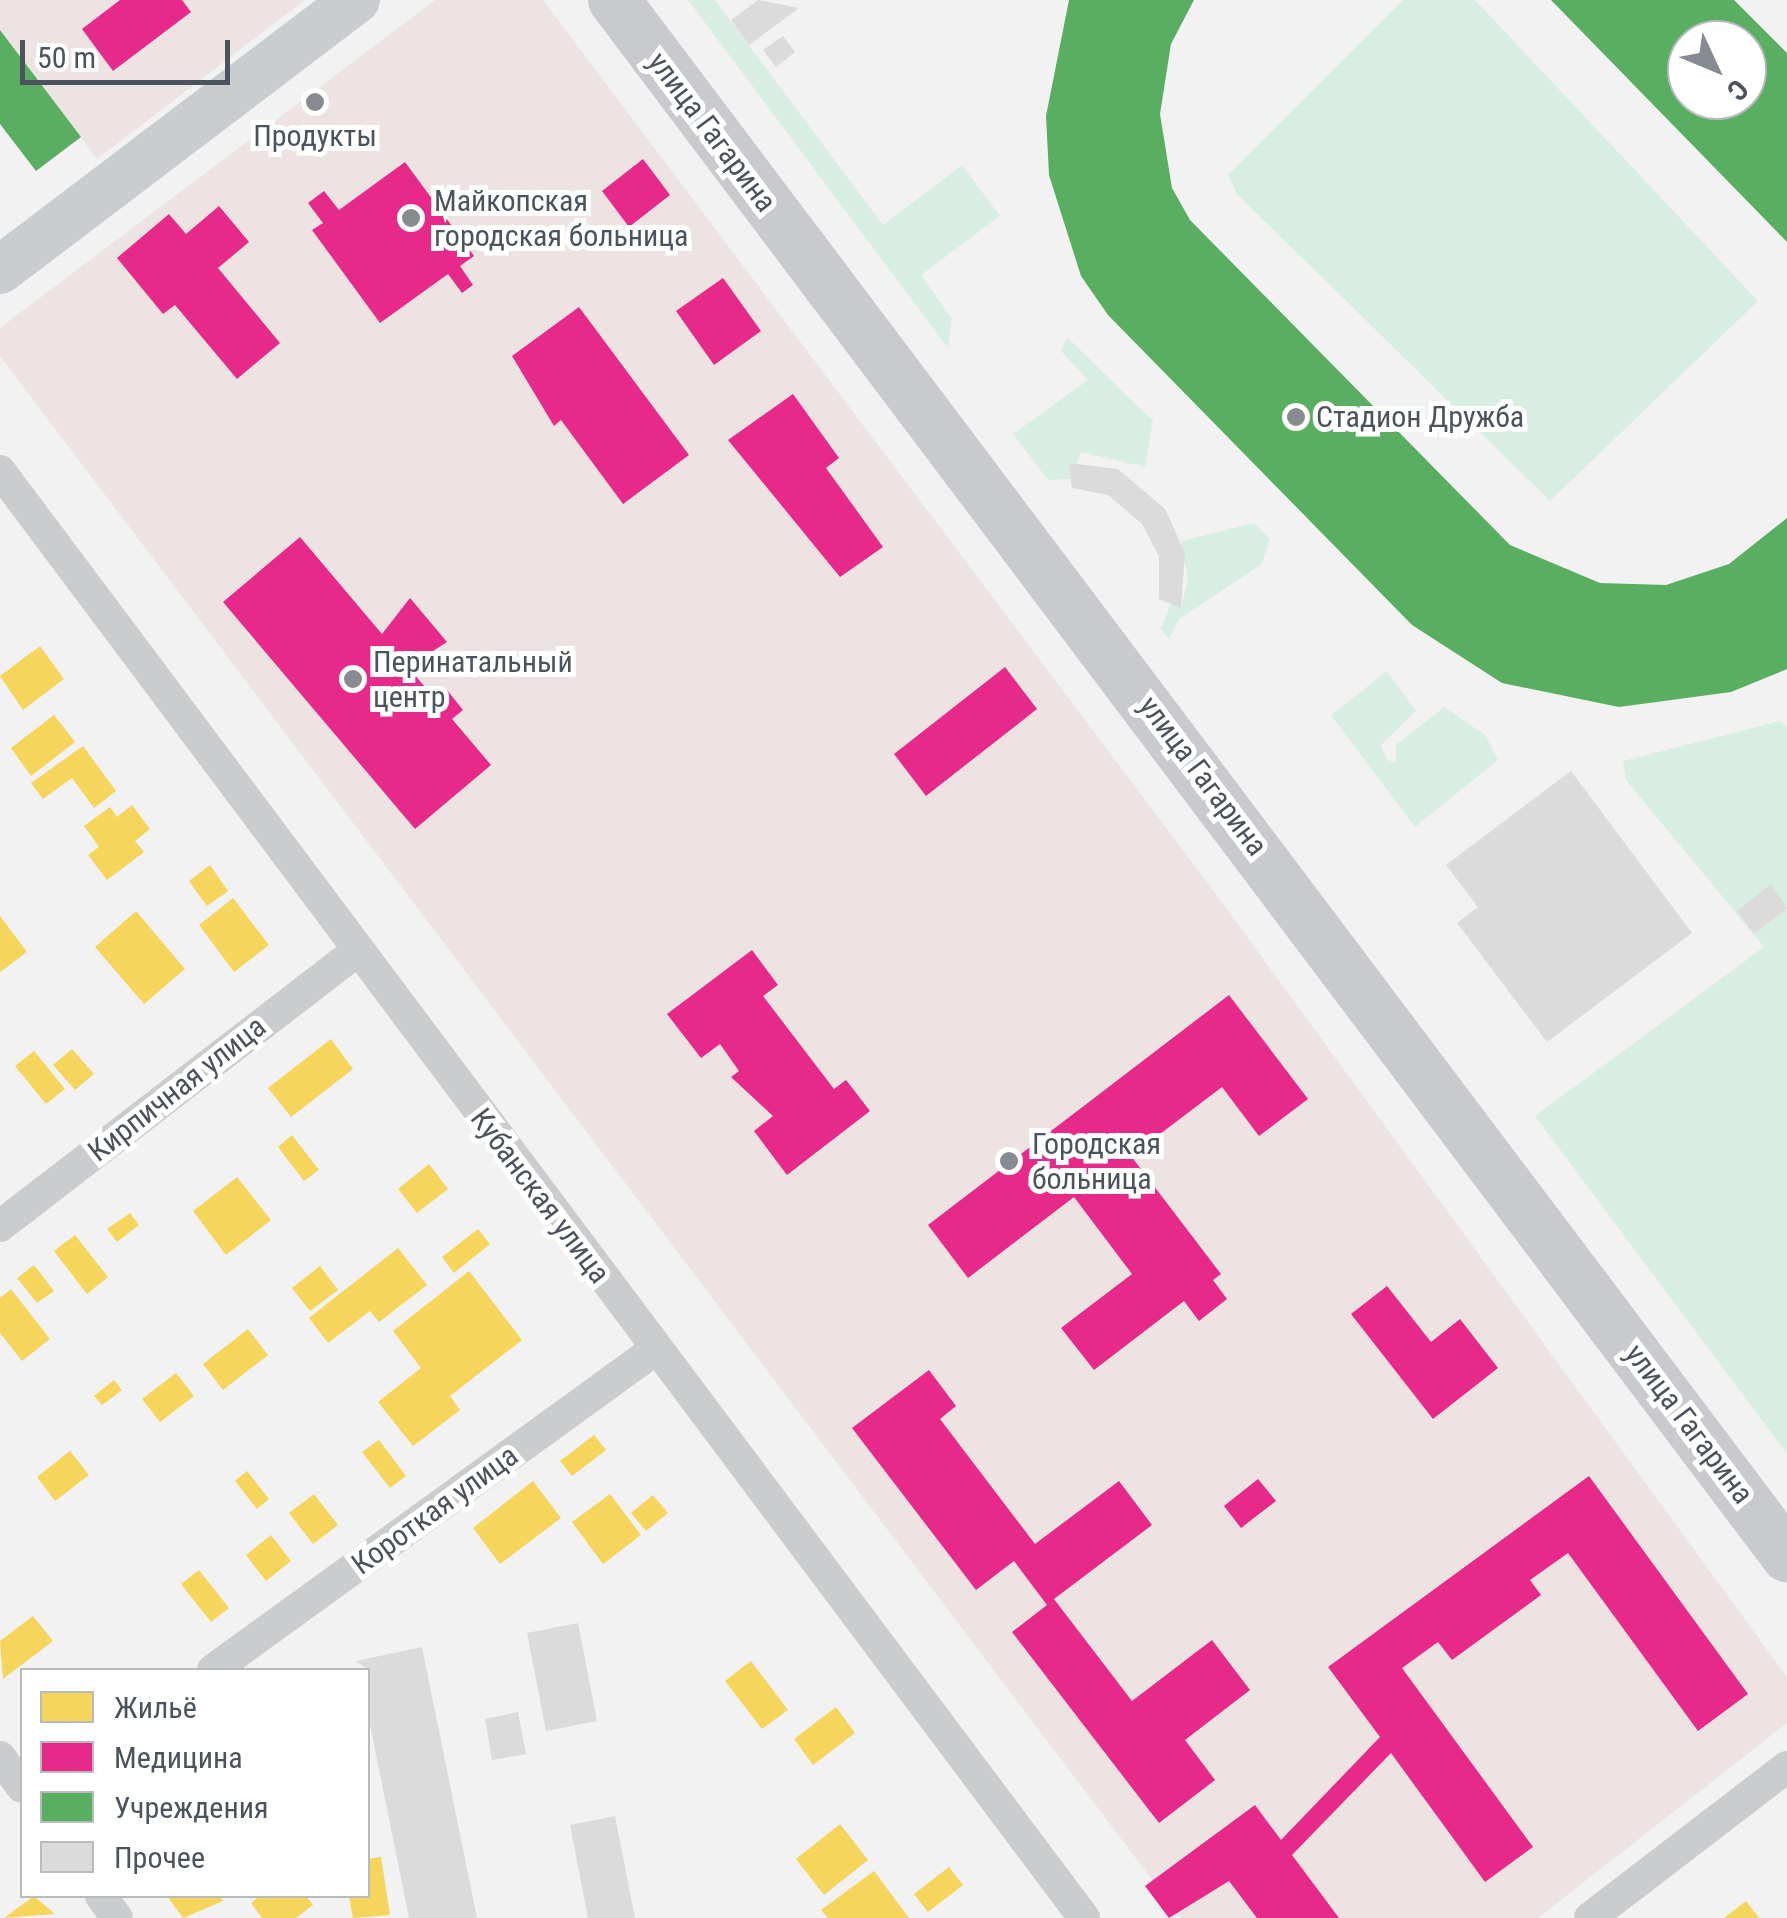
<!DOCTYPE html>
<meta charset="utf-8">
<style>
body{margin:0}
#map{position:relative;width:1787px;height:1918px;overflow:hidden;background:#f2f2f2;font-family:"Roboto Condensed",sans-serif}
div>[style]{position:absolute}
.medical>*{inset:0;background:#ece3e2}
.green>*{inset:0;background:#d9eee2}
.homes>*{inset:0;background:#f6d55c}
.health>*{inset:0;background:#e7298a}
.public>*{inset:0;background:#5aae61}
.building>*{inset:0;background:#dbdbdc}
.street>*{height:32px;margin:-16px;padding:0 16px;transform-origin:16px;border-radius:16px;background:#cacccd}
.secondary>*{height:48px;margin:-24px;padding:0 24px;transform-origin:24px;border-radius:24px;background:#cacdcf}
.primary>*{height:52px;margin:-26px;padding:0 26px;transform-origin:26px;border-radius:26px;background:#c8cacd}
.dots>*{width:28px;height:28px;translate:-50% -50%;box-sizing:border-box;border:5px solid #fff;border-radius:50%}
span{translate:-50% -50%;white-space:nowrap;text-align:center;line-height:1.15;-webkit-text-stroke:10px #fff;paint-order:stroke}
.street-label{font-size:30px;color:#4b545c}
.poi-label{font-size:30px;color:#4b545c}
.left{translate:0 -50%;text-align:left}
.legend{position:absolute;left:20px;top:1668px;width:350px;height:230px;box-sizing:border-box;background:#fff;border:2px solid #b7bbbe;margin:0;padding:12px 18px;list-style:none;font-size:30px;color:#4b545c}
.legend li{display:flex;align-items:center;gap:20px;height:50px}
.legend b{width:50px;border:2px solid #b7bbbe}
.north{position:absolute;left:1667px;top:20px;width:100px;height:100px;box-sizing:border-box;background:#fff;border:2px solid #b7bbbe;border-radius:50%;rotate:134deg;font-size:28px;font-weight:700;line-height:40px;text-align:center;color:#4b545c}
.north::after{content:'';display:block;margin:auto;width:35px;height:45px;background:#858b90;clip-path:polygon(50% 0,100% 100%,50% 72%,0 100%)}
.scale{position:absolute;left:20px;top:40px;width:210px;height:45px;box-sizing:border-box;border:5px solid #4b545c;border-top:0;padding-left:12px;font-size:30px;line-height:35px;white-space:nowrap;color:#4b545c;-webkit-text-stroke:8px #fff;paint-order:stroke}
</style>
<div id="map">
<div class="medical">
<i style="clip-path:polygon(0 0,305px 0,97px 159px,0 30px)"></i>
<i style="clip-path:polygon(435px 0,543px 0,1210px 886px,1787px 1677px,1787px 1723px,1538px 1918px,1181px 1918px,0 356px,0 328px)"></i>
</div>
<div class="green">
<i style="clip-path:polygon(688px 0,715px 0,883px 225px,962px 165px,1000px 216px,921px 275px,952px 319px,948px 348px)"></i>
<i style="clip-path:polygon(1403px 0,1475px 0,1758px 301px,1550px 501px,1237px 194px,1228px 175px)"></i>
<i style="clip-path:polygon(1067px 337px,1153px 421px,1145px 467px,1081px 452px,1071px 479px,1048px 480px,1013px 434px,1088px 380px,1061px 351px)"></i>
<i style="clip-path:polygon(1254px 523px,1270px 539px,1262px 564px,1179px 619px,1169px 639px,1161px 629px,1171px 603px,1181px 607px,1188px 580px,1181px 541px)"></i>
<i style="clip-path:polygon(1387px 671px,1416px 711px,1381px 745px,1387px 760px,1396px 762px,1396px 745px,1444px 707px,1485px 735px,1498px 760px,1415px 827px,1331px 715px)"></i>
<i style="clip-path:polygon(1780px 721px,1787px 726px,1787px 1454px,1535px 1116px,1764px 947px,1626px 780px,1623px 761px)"></i>
</div>
<div class="homes">
<i style="clip-path:polygon(40px 646px,64px 679px,23px 710px,0 676px)"></i>
<i style="clip-path:polygon(54px 715px,75px 742px,31px 776px,11px 748px)"></i>
<i style="clip-path:polygon(83px 746px,116px 791px,94px 808px,72px 778px,43px 799px,31px 783px)"></i>
<i style="clip-path:polygon(132px 805px,150px 829px,135px 841px,144px 852px,107px 880px,88px 855px,99px 847px,84px 826px,110px 807px,117px 817px)"></i>
<i style="clip-path:polygon(210px 865px,228px 891px,207px 906px,189px 881px)"></i>
<i style="clip-path:polygon(233px 898px,269px 945px,234px 972px,199px 925px)"></i>
<i style="clip-path:polygon(136px 911px,185px 969px,144px 1004px,95px 947px)"></i>
<i style="clip-path:polygon(0 916px,27px 952px,0 972px)"></i>
<i style="clip-path:polygon(331px 1039px,353px 1069px,291px 1117px,268px 1088px)"></i>
<i style="clip-path:polygon(72px 1049px,94px 1074px,75px 1090px,53px 1065px)"></i>
<i style="clip-path:polygon(34px 1051px,65px 1089px,46px 1104px,15px 1066px)"></i>
<i style="clip-path:polygon(292px 1135px,319px 1170px,304px 1181px,278px 1147px)"></i>
<i style="clip-path:polygon(429px 1164px,448px 1189px,417px 1213px,398px 1189px)"></i>
<i style="clip-path:polygon(237px 1177px,271px 1220px,226px 1255px,193px 1211px)"></i>
<i style="clip-path:polygon(130px 1213px,139px 1225px,117px 1242px,107px 1229px)"></i>
<i style="clip-path:polygon(478px 1229px,490px 1244px,454px 1273px,442px 1257px)"></i>
<i style="clip-path:polygon(75px 1235px,108px 1277px,87px 1294px,54px 1251px)"></i>
<i style="clip-path:polygon(398px 1248px,427px 1285px,379px 1322px,370px 1311px,328px 1343px,309px 1318px)"></i>
<i style="clip-path:polygon(34px 1265px,54px 1291px,37px 1303px,17px 1278px)"></i>
<i style="clip-path:polygon(320px 1266px,338px 1290px,310px 1311px,292px 1288px)"></i>
<i style="clip-path:polygon(469px 1271px,522px 1340px,450px 1396px,460px 1410px,413px 1446px,378px 1402px,421px 1368px,393px 1331px)"></i>
<i style="clip-path:polygon(11px 1289px,50px 1339px,22px 1361px,0 1333px,0 1298px)"></i>
<i style="clip-path:polygon(248px 1329px,268px 1355px,223px 1390px,203px 1364px)"></i>
<i style="clip-path:polygon(176px 1373px,194px 1396px,160px 1422px,142px 1399px)"></i>
<i style="clip-path:polygon(114px 1380px,122px 1390px,102px 1405px,94px 1396px)"></i>
<i style="clip-path:polygon(594px 1435px,606px 1450px,572px 1476px,560px 1461px)"></i>
<i style="clip-path:polygon(379px 1440px,406px 1476px,390px 1488px,362px 1452px)"></i>
<i style="clip-path:polygon(70px 1451px,89px 1475px,55px 1501px,37px 1477px)"></i>
<i style="clip-path:polygon(247px 1471px,269px 1499px,257px 1509px,235px 1481px)"></i>
<i style="clip-path:polygon(533px 1481px,561px 1518px,500px 1564px,473px 1528px)"></i>
<i style="clip-path:polygon(314px 1494px,338px 1525px,313px 1544px,289px 1513px)"></i>
<i style="clip-path:polygon(610px 1494px,641px 1535px,603px 1564px,572px 1522px)"></i>
<i style="clip-path:polygon(653px 1495px,668px 1513px,646px 1531px,631px 1513px)"></i>
<i style="clip-path:polygon(271px 1535px,291px 1561px,266px 1581px,246px 1555px)"></i>
<i style="clip-path:polygon(199px 1570px,229px 1608px,211px 1622px,181px 1584px)"></i>
<i style="clip-path:polygon(33px 1616px,53px 1641px,3px 1679px,0 1641px)"></i>
<i style="clip-path:polygon(751px 1661px,788px 1710px,762px 1729px,725px 1681px)"></i>
<i style="clip-path:polygon(836px 1707px,855px 1733px,813px 1765px,794px 1739px)"></i>
<i style="clip-path:polygon(840px 1824px,868px 1860px,824px 1895px,796px 1859px)"></i>
<i style="clip-path:polygon(381px 1857px,390px 1915px,353px 1918px,349px 1896px,368px 1896px,368px 1859px)"></i>
<i style="clip-path:polygon(949px 1867px,963px 1885px,928px 1912px,914px 1894px)"></i>
<i style="clip-path:polygon(874px 1871px,909px 1918px,828px 1918px,821px 1910px)"></i>
<i style="clip-path:polygon(34px 1896px,55px 1914px,4px 1918px)"></i>
<i style="clip-path:polygon(167px 1896px,219px 1896px,223px 1901px,183px 1918px)"></i>
<i style="clip-path:polygon(260px 1896px,306px 1896px,313px 1905px,296px 1918px,262px 1918px,251px 1903px)"></i>
<i style="clip-path:polygon(1746px 1901px,1759px 1918px,1724px 1918px)"></i>
</div>
<div class="health">
<i style="clip-path:polygon(120px 0,182px 0,191px 12px,113px 71px,82px 29px)"></i>
<i style="clip-path:polygon(643px 159px,670px 195px,629px 227px,602px 191px)"></i>
<i style="clip-path:polygon(405px 162px,474px 256px,460px 266px,473px 285px,462px 293px,448px 274px,380px 323px,312px 230px,323px 223px,308px 203px,324px 191px,339px 210px)"></i>
<i style="clip-path:polygon(219px 206px,249px 242px,218px 268px,280px 343px,237px 379px,175px 305px,163px 314px,117px 258px,169px 214px,186px 234px)"></i>
<i style="clip-path:polygon(723px 278px,761px 331px,714px 365px,676px 311px)"></i>
<i style="clip-path:polygon(579px 307px,689px 455px,623px 504px,561px 420px,554px 426px,512px 356px)"></i>
<i style="clip-path:polygon(793px 394px,839px 458px,826px 468px,883px 547px,840px 577px,728px 440px)"></i>
<i style="clip-path:polygon(300px 537px,382px 634px,410px 598px,447px 642px,408px 667px,436px 700px,447px 690px,463px 710px,452px 719px,491px 765px,415px 829px,223px 602px)"></i>
<i style="clip-path:polygon(1005px 667px,1037px 709px,926px 796px,894px 754px)"></i>
<i style="clip-path:polygon(752px 950px,778px 985px,763px 996px,834px 1089px,846px 1080px,870px 1111px,787px 1175px,754px 1131px,773px 1116px,731px 1077px,739px 1071px,720px 1044px,701px 1058px,667px 1014px)"></i>
<i style="clip-path:polygon(1229px 995px,1308px 1099px,1259px 1136px,1222px 1087px,1131px 1156px,1221px 1274px,1213px 1280px,1227px 1299px,1199px 1321px,1184px 1301px,1094px 1370px,1061px 1328px,1132px 1274px,1074px 1197px,968px 1278px,928px 1225px)"></i>
<i style="clip-path:polygon(1387px 1286px,1431px 1342px,1460px 1319px,1498px 1368px,1433px 1419px,1351px 1314px)"></i>
<i style="clip-path:polygon(929px 1370px,956px 1406px,940px 1419px,1035px 1544px,1119px 1481px,1152px 1525px,1054px 1599px,1132px 1701px,1212px 1640px,1250px 1690px,1185px 1740px,1215px 1780px,1159px 1823px,1012px 1632px,1047px 1605px,1014px 1561px,976px 1590px,852px 1428px)"></i>
<i style="clip-path:polygon(1589px 1476px,1748px 1694px,1698px 1731px,1568px 1553px,1530px 1580px,1541px 1595px,1452px 1660px,1438px 1642px,1402px 1668px,1533px 1847px,1485px 1882px,1391px 1753px,1292px 1855px,1339px 1918px,1257px 1918px,1229px 1881px,1169px 1918px,1145px 1886px,1255px 1805px,1281px 1840px,1380px 1737px,1328px 1667px)"></i>
<i style="clip-path:polygon(1258px 1479px,1276px 1501px,1241px 1528px,1224px 1506px)"></i>
</div>
<div class="public">
<i style="clip-path:polygon(1069px 0,1194px 0,1171px 44px,1160px 114px,1172px 188px,1190px 220px,1510px 545px,1600px 583px,1666px 585px,1729px 564px,1787px 518px,1787px 669px,1731px 692px,1619px 707px,1502px 683px,1412px 625px,1108px 315px,1081px 276px,1049px 175px,1046px 116px)"></i>
<i style="clip-path:polygon(evenodd,1551px 0,1734px 0,1787px 53px,1787px 242px,1551px 0,1687px 40px,1747px 40px,1747px 100px,1687px 100px,1687px 40px)"></i>
<i style="clip-path:polygon(0 30px,81px 137px,36px 171px,0 124px)"></i>
</div>
<div class="building">
<i style="clip-path:polygon(758px 0,799px 8px,749px 45px,731px 20px)"></i>
<i style="clip-path:polygon(783px 36px,795px 52px,776px 67px,763px 50px)"></i>
<i style="clip-path:polygon(1069px 463px,1118px 469px,1165px 509px,1185px 553px,1181px 608px,1159px 599px,1159px 556px,1142px 524px,1108px 495px,1072px 488px)"></i>
<i style="clip-path:polygon(1571px 771px,1692px 933px,1547px 1042px,1457px 923px,1478px 907px,1446px 865px)"></i>
<i style="clip-path:polygon(1771px 884px,1787px 908px,1754px 934px,1737px 911px)"></i>
<i style="clip-path:polygon(578px 1623px,597px 1721px,546px 1731px,527px 1633px)"></i>
<i style="clip-path:polygon(422px 1647px,477px 1918px,409px 1918px,368px 1715px,368px 1670px,356px 1661px)"></i>
<i style="clip-path:polygon(518px 1712px,526px 1754px,492px 1760px,485px 1719px)"></i>
<i style="clip-path:polygon(615px 1816px,635px 1918px,588px 1918px,570px 1825px)"></i>
</div>
<div class="street">
<i style="left:0;top:471px;width:1808px;rotate:53.16deg"></i>
<i style="left:0;top:1226px;width:448px;rotate:-37.6deg"></i>
<i style="left:213px;top:1670px;width:547px;rotate:-35.93deg"></i>
<i style="left:0;top:1757px;width:37px;rotate:54deg"></i>
<i style="left:101px;top:1896px;width:27px;rotate:54deg"></i>
<i style="left:1590px;top:1918px;width:248px;rotate:-37.5deg"></i>
</div>
<div class="secondary">
<i style="left:0;top:270px;width:447px;rotate:-37.2deg"></i>
</div>
<div class="primary">
<i style="left:614px;top:0;width:1949px;rotate:52.99deg"></i>
</div>
<div class="dots">
<i style="left:315px;top:102px;background:#858b90"></i>
<i style="left:411px;top:218px;background:#858b90"></i>
<i style="left:1296px;top:417px;background:#858b90"></i>
<i style="left:353px;top:679px;background:#858b90"></i>
<i style="left:1009px;top:1161px;background:#858b90"></i>
</div>
<div class="street-label">
<span style="left:712px;top:132px;rotate:53deg">улица Гагарина</span>
<span style="left:1203px;top:776px;rotate:53deg">улица Гагарина</span>
<span style="left:177px;top:1089px;rotate:-38deg">Кирпичная улица</span>
<span style="left:540px;top:1196px;rotate:53deg">Кубанская улица</span>
<span style="left:1689px;top:1424px;rotate:53deg">улица Гагарина</span>
<span style="left:435px;top:1510px;rotate:-36deg">Короткая улица</span>
</div>
<div class="poi-label">
<span style="left:315px;top:136px">Продукты</span>
<span class="left" style="left:434px;top:218px">Майкопская<br>городская больница</span>
<span class="left" style="left:1316px;top:417px">Стадион Дружба</span>
<span class="left" style="left:373px;top:679px">Перинатальный<br>центр</span>
<span class="left" style="left:1032px;top:1161px">Городская<br>больница</span>
</div>
<ul class="legend">
<li><b style="height:28px;background:#f6d55c"></b>Жильё</li>
<li><b style="height:28px;background:#e7298a"></b>Медицина</li>
<li><b style="height:28px;background:#5aae61"></b>Учреждения</li>
<li><b style="height:28px;background:#dbdbdc"></b>Прочее</li>
</ul>
<div class="north">С</div>
<div class="scale">50 m</div>
</div>
